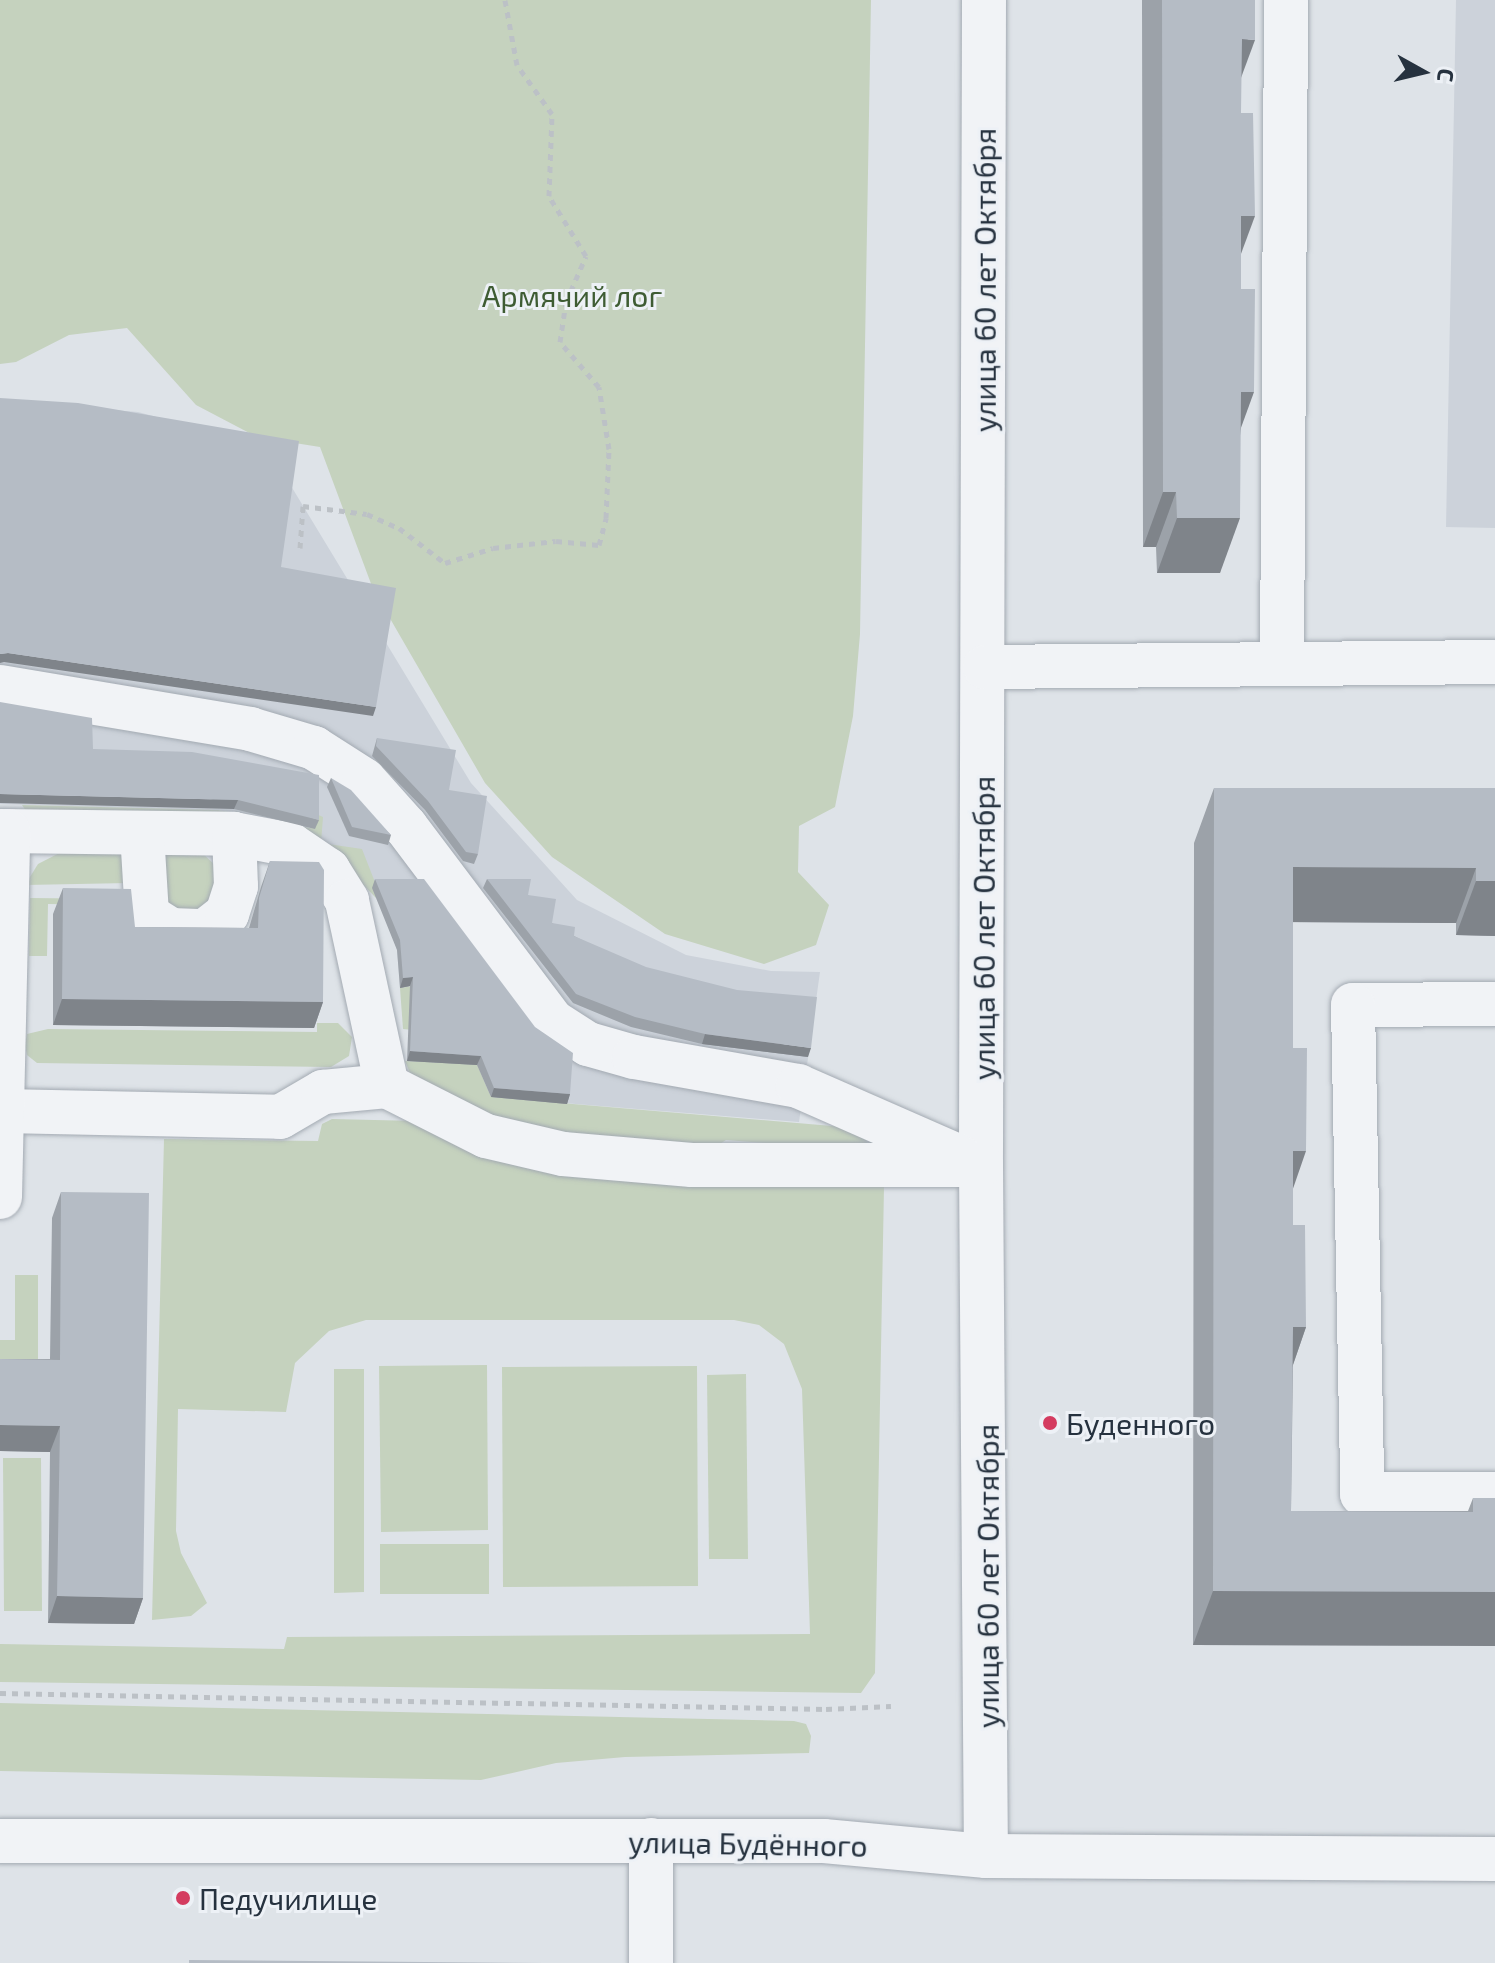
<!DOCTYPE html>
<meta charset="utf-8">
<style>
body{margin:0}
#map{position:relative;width:1495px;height:1963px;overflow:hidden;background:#dee3e8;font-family:"Exo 2",sans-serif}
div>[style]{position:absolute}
.built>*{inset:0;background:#ccd2da}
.green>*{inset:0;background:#c5d2be}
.path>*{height:5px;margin-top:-2.5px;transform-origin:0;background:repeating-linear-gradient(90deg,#bcc1c6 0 6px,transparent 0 12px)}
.roads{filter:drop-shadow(0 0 2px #a3aab2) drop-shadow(0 0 2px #a3aab2)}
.minor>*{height:44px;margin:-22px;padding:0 22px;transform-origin:22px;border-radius:22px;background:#f1f3f6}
.wall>*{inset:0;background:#9ca2a9}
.shaded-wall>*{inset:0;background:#7f848a}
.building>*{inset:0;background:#b5bcc5}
.dots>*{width:22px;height:22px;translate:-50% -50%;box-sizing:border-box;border:4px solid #edf1f6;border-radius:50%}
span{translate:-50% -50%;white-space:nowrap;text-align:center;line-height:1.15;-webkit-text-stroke:6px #edf1f6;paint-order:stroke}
.street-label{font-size:30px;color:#26323f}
.park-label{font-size:30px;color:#3e5c33}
.poi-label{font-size:30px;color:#26323f}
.left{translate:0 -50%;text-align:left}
.north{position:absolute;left:1383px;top:32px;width:80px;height:80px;-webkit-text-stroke:6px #edf1f6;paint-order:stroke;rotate:98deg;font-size:22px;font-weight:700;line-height:32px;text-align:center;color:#26323f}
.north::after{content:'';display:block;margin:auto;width:28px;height:36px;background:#26323f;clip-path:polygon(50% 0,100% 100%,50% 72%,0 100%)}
</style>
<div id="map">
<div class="built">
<i style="clip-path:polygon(1456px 0,1495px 0,1495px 528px,1446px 527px)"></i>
<i style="clip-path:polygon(0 401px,138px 412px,238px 439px,291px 486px,471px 783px,577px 900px,686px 955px,771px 971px,820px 972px,799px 1122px,491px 1097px,441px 981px,400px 988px,397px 950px,380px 895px,311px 828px,218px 810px,0 804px)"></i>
</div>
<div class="green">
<i style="clip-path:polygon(0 0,871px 0,860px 634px,853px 716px,835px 807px,799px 826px,798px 872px,829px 905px,816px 945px,764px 964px,665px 934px,552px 857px,485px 783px,373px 589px,320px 447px,257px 437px,196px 405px,127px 328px,69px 335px,16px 362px,0 364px)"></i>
<i style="clip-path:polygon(22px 805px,218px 810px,310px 828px,314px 813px,323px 817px,321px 843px,362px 849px,380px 895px,376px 898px,340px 861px,26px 811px)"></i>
<i style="clip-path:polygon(69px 848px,120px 852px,127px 861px,129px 883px,25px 885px,38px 864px)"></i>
<i style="clip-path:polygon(200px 851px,216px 866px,219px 888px,198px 913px,167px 909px,160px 861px,168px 853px)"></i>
<i style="clip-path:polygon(30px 898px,127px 899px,128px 905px,48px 904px,47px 956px,29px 956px)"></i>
<i style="clip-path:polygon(441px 981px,491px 1097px,867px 1129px,867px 1151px,726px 1140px,704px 1154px,549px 1139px,423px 1088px,410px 1073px,405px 1061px,450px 1063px,452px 1034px,403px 1029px,400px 988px)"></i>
<i style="clip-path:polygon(317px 1023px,338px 1023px,352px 1037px,349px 1056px,331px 1067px,37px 1063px,27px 1055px,25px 1045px,27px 1034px,48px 1029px,317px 1032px)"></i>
<i style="clip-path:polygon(332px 1119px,417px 1121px,691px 1180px,884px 1187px,875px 1673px,861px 1693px,0 1682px,0 1644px,284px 1649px,287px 1637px,810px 1634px,802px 1389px,784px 1344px,759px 1325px,734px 1320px,366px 1320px,329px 1331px,295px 1363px,286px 1412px,178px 1409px,176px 1531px,181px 1553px,207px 1603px,191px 1616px,152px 1620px,164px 1139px,318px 1141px,322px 1124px)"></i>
<i style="clip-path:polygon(15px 1275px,38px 1275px,38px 1368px,0 1368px,0 1340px,15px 1340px)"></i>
<i style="clip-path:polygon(487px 1365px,488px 1530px,381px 1532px,379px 1366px)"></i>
<i style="clip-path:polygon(697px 1366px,698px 1586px,503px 1587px,502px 1367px)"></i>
<i style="clip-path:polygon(334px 1369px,364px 1369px,364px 1592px,334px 1593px)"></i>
<i style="clip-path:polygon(746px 1374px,748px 1559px,709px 1559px,707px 1375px)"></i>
<i style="clip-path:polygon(3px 1458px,41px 1458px,42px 1611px,4px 1611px)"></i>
<i style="clip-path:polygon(380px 1544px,489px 1544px,489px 1594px,380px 1594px)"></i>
<i style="clip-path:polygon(0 1703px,794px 1721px,806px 1724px,811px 1736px,809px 1753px,625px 1757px,556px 1763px,481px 1780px,0 1771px)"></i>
</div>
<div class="path">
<i style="left:300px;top:548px;width:42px;rotate:-85.9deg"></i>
<i style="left:303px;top:506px;width:64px;rotate:7.1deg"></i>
<i style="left:367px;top:514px;width:35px;rotate:24deg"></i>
<i style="left:399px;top:528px;width:58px;rotate:37.3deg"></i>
<i style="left:445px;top:563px;width:50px;rotate:-17.4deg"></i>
<i style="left:493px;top:548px;width:63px;rotate:-6.3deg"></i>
<i style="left:556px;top:541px;width:43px;rotate:5.3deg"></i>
<i style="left:599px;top:545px;width:28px;rotate:-75deg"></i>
<i style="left:606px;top:518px;width:69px;rotate:-87.5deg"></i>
<i style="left:609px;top:449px;width:63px;rotate:-99.2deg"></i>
<i style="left:599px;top:387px;width:60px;rotate:-130.9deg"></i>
<i style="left:560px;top:342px;width:40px;rotate:-81.5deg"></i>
<i style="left:566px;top:302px;width:50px;rotate:-66.5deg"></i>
<i style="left:586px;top:256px;width:70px;rotate:-121.7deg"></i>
<i style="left:549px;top:196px;width:82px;rotate:-87.9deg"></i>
<i style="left:552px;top:114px;width:60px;rotate:-125.5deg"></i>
<i style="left:517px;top:65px;width:66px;rotate:-100.5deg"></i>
<i style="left:0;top:1693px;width:826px;rotate:1.11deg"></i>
<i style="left:826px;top:1709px;width:65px;rotate:-2.6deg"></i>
</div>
<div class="roads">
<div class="minor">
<i style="left:984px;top:0;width:1165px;rotate:90.15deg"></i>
<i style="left:981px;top:1165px;width:691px;rotate:89.59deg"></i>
<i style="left:1282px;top:664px;width:664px;rotate:-89.65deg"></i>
<i style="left:985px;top:667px;width:510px;rotate:-0.56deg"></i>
<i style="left:0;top:687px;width:254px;rotate:9.5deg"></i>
<i style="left:250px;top:729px;width:67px;rotate:16.5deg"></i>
<i style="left:314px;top:748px;width:59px;rotate:32.6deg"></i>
<i style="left:364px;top:780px;width:63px;rotate:48.2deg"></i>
<i style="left:406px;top:827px;width:243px;rotate:53deg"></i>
<i style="left:552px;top:1021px;width:43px;rotate:32.6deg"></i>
<i style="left:588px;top:1044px;width:48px;rotate:15.8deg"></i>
<i style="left:634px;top:1057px;width:167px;rotate:10deg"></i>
<i style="left:798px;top:1086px;width:177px;rotate:23.7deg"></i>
<i style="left:0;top:831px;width:234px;rotate:0.7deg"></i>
<i style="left:234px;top:834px;width:58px;rotate:10.9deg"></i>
<i style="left:291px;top:845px;width:45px;rotate:34deg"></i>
<i style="left:328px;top:870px;width:36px;rotate:58deg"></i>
<i style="left:347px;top:901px;width:189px;rotate:77.8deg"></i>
<i style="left:387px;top:1086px;width:111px;rotate:26.8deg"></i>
<i style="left:486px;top:1136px;width:79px;rotate:13.2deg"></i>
<i style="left:563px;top:1154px;width:129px;rotate:4.9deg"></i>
<i style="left:692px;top:1165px;width:289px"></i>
<i style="left:142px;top:833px;width:82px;rotate:86.5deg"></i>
<i style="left:147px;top:915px;width:28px;rotate:32deg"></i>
<i style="left:171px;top:930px;width:34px;rotate:2deg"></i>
<i style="left:205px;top:931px;width:28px;rotate:-38deg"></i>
<i style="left:227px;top:914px;width:29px;rotate:-72deg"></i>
<i style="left:236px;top:886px;width:52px;rotate:-92.2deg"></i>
<i style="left:1495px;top:1004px;width:142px;rotate:179.6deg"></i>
<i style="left:1353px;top:1005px;width:489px;rotate:88.9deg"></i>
<i style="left:1362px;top:1494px;width:133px"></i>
<i style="left:3px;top:1111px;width:277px;rotate:1.2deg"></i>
<i style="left:280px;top:1117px;width:50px;rotate:-30.2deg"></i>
<i style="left:323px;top:1092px;width:64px;rotate:-5.4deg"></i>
<i style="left:0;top:1197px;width:366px;rotate:-88.7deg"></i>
<i style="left:651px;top:1840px;width:123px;rotate:90deg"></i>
<i style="left:0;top:1841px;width:824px"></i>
<i style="left:824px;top:1841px;width:163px;rotate:5.3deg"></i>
<i style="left:986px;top:1856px;width:509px;rotate:0.34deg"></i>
</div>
</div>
<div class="wall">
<i style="clip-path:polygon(1142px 0,1255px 0,1241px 76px,1241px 429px,1220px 573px,1157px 573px,1156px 547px,1143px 547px)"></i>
<i style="clip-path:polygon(377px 738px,449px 790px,478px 854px,474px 864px,463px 861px,425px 810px,372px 756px)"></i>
<i style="clip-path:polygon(93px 749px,319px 820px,315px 829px,234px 809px)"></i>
<i style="clip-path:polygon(331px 778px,391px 835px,388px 845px,349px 836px,327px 787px)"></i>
<i style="clip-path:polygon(1214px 788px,1495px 788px,1495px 936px,1456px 935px,1456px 923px,1293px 922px,1293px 1225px,1306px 1327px,1293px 1365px,1291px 1511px,1468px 1511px,1473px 1498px,1495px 1498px,1495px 1646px,1193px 1645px,1194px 843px)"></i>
<i style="clip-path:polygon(270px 861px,323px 1002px,314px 1028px,53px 1025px,53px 914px,63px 888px,135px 927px,249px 928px,261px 887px)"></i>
<i style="clip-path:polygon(375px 879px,570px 1094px,567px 1104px,491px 1097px,477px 1065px,407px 1061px,410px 986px,400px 988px,397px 950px,372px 888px)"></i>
<i style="clip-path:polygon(487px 879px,528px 895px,552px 923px,574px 936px,808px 1057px,702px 1044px,631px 1027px,573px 1003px,483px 888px)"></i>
<i style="clip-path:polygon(61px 1192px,143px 1598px,134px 1624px,48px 1623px,50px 1452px,0 1451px,0 1359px,50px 1359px,52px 1218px)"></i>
</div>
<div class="shaded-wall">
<i style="clip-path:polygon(1242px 39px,1255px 40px,1235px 94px)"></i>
<i style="clip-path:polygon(1241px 216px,1255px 216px,1235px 270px)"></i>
<i style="clip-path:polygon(1241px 392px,1254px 392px,1234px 447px)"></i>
<i style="clip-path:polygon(1163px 492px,1176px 492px,1156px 547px,1143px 547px)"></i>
<i style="clip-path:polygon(1177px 518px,1240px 518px,1220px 573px,1157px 573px)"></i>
<i style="clip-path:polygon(8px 653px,376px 707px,373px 716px,4px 662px,0 663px,0 654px)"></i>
<i style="clip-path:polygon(0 794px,238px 800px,234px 809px,0 803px)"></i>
<i style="clip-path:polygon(1293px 867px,1476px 868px,1456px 923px,1274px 922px)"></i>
<i style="clip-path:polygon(1476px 881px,1495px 881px,1495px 936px,1456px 935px)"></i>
<i style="clip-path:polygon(413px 977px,410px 986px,400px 988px,403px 978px)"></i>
<i style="clip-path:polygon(62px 999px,323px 1002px,314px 1028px,53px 1025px)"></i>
<i style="clip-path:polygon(705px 1034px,811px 1048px,808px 1057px,702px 1044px)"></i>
<i style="clip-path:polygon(410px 1051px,481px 1056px,477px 1065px,407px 1061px)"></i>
<i style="clip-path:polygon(494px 1088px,570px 1094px,567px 1104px,491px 1097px)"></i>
<i style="clip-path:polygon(1293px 1151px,1306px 1151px,1287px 1206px)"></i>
<i style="clip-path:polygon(1293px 1327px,1306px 1327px,1287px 1382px)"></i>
<i style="clip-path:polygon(0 1425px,60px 1426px,50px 1452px,0 1451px)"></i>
<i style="clip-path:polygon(1213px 1591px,1495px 1592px,1495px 1646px,1193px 1645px)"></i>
<i style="clip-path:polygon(57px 1596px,143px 1598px,134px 1624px,48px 1623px)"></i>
</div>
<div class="building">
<i style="clip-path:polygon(1162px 0,1255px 0,1255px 40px,1242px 39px,1241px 113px,1253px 113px,1255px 216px,1241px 216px,1241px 289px,1255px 289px,1254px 392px,1241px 392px,1240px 518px,1177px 518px,1176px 492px,1163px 492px)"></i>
<i style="clip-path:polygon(0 398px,78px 403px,299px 441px,281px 567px,396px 588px,376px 707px,8px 653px,0 654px)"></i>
<i style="clip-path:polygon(0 702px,92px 718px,93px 749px,192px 752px,319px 775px,319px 820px,238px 800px,0 794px)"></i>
<i style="clip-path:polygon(377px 738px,456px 750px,449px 790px,487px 796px,478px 854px,466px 852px,428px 801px,376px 746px)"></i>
<i style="clip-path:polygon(331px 778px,351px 790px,391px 835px,352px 827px)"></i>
<i style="clip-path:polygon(1214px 788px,1495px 788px,1495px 881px,1476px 881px,1476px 868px,1293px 867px,1293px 1048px,1307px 1048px,1306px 1151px,1293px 1151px,1293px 1225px,1305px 1225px,1306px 1327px,1293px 1327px,1291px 1511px,1473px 1512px,1473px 1498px,1495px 1498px,1495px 1592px,1213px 1591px)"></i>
<i style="clip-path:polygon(270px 861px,319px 862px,324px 870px,323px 1002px,62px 999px,63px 888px,131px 889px,135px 927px,258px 928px,259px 898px)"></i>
<i style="clip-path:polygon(375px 879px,424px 879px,535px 1027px,573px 1053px,570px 1094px,494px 1088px,481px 1056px,410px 1051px,413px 977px,403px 978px,400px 940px)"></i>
<i style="clip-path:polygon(487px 879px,531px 879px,528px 895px,556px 899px,552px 923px,575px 927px,574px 936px,646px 967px,737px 990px,817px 997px,811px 1048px,705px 1034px,635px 1017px,576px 994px)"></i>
<i style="clip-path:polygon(61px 1192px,149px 1193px,143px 1598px,57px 1596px,60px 1426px,0 1425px,0 1359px,60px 1360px)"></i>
<i style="clip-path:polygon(189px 1960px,545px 1963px,189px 1963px)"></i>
</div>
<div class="dots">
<i style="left:1050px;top:1423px;background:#d43c60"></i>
<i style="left:183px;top:1898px;background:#d43c60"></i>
</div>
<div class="street-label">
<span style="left:984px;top:280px;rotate:-90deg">улица 60 лет Октября</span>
<span style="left:983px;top:928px;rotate:-90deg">улица 60 лет Октября</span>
<span style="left:987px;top:1576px;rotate:-90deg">улица 60 лет Октября</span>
<span style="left:748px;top:1843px;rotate:1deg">улица Будённого</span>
</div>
<div class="park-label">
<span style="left:572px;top:295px">Армячий лог</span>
</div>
<div class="poi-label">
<span class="left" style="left:1066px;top:1423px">Буденного</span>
<span class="left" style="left:199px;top:1898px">Педучилище</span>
</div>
<div class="north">С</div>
</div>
